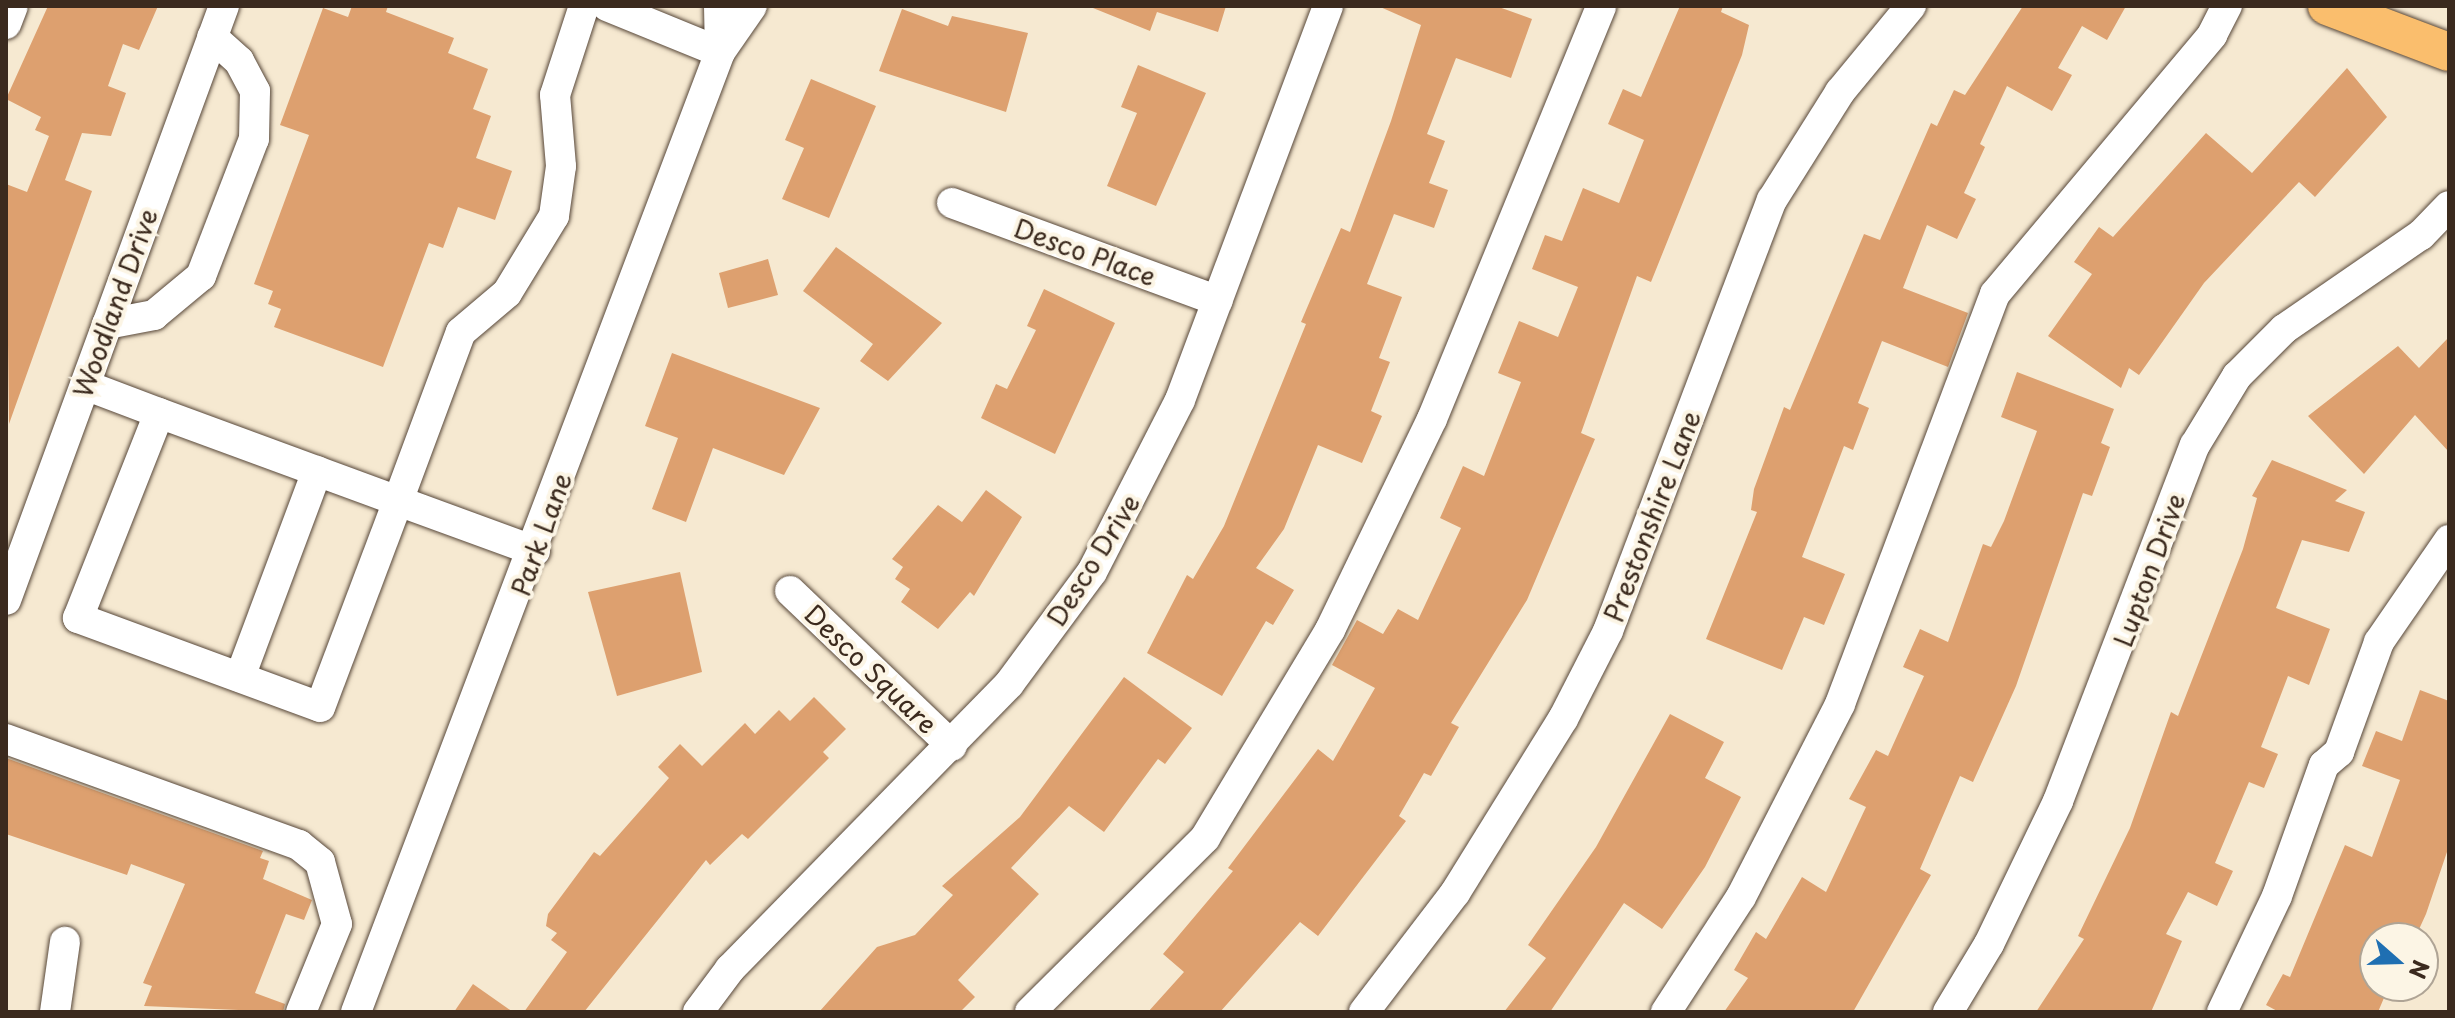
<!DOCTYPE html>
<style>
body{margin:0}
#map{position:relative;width:2455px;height:1018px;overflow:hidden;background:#f6e9d1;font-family:"Playpen Sans",sans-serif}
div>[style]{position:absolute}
.building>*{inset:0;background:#dda06f}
.roads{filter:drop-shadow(0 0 2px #574739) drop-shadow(0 0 2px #574739)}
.minor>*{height:30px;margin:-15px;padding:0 15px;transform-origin:15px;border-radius:15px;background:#fff}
.major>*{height:38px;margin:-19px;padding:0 19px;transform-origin:19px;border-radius:19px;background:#fabe6d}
span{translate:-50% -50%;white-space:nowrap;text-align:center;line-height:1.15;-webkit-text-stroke:8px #fcf5e5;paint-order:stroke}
.street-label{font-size:26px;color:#3b2a1e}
.frame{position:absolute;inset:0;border:8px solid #3b2a1e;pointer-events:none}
.north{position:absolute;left:2359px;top:922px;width:80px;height:80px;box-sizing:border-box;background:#fcf5e5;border:2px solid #afa495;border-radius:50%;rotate:110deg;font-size:22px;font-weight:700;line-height:32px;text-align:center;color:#3b2a1e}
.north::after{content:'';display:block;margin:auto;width:28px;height:36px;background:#1f6fb2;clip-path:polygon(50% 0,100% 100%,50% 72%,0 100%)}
</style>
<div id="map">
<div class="building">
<i style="clip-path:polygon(48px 6px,158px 6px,139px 50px,123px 44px,108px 86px,126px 93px,111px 136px,82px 133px,65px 180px,92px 191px,9px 424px,6px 184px,27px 192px,49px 136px,35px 130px,41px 117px,6px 99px)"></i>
<i style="clip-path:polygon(352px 6px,388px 6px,386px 12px,454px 38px,448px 53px,488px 69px,473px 109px,491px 116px,476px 158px,512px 171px,495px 220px,458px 207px,443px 248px,429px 243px,383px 367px,274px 327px,281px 309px,268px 304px,273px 291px,254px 284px,309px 135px,280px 125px,323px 8px,348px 17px)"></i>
<i style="clip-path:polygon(1088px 6px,1226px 6px,1218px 32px,1157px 12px,1150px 31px)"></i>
<i style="clip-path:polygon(1378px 6px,1496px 6px,1532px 19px,1511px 78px,1456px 58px,1427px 134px,1445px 141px,1429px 183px,1448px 190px,1434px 228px,1394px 214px,1367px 284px,1402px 297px,1379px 358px,1390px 362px,1371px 411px,1382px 416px,1362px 463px,1318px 445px,1284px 529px,1256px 568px,1294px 590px,1273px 625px,1266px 621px,1222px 696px,1147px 653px,1187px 575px,1193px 579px,1224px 526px,1306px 324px,1301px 322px,1341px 228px,1350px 232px,1391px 121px,1421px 25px)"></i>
<i style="clip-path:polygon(1680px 6px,1723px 6px,1721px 12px,1749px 25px,1742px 55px,1651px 282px,1637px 276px,1581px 433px,1595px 439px,1527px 600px,1451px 723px,1459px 727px,1431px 776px,1424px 773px,1399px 816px,1406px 821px,1318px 936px,1300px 922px,1220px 1012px,1148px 1012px,1184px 972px,1163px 954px,1233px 871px,1228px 868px,1318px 749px,1333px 761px,1375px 688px,1332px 665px,1357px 620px,1383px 634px,1398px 609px,1418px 620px,1461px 528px,1440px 518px,1463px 466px,1484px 476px,1521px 382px,1498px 373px,1519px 321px,1558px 337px,1578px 287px,1532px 269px,1545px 235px,1562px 241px,1583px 188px,1619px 203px,1644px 140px,1608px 124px,1623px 89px,1641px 97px)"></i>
<i style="clip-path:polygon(2023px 6px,2126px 6px,2107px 40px,2082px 26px,2058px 68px,2072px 75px,2052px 111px,2007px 86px,1980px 144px,1985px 147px,1964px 193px,1976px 199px,1957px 239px,1927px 225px,1903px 288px,1968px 313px,1948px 367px,1882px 341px,1858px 403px,1869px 408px,1853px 450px,1844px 446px,1802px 557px,1845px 574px,1824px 625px,1804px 617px,1782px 670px,1706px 639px,1757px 512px,1751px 510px,1754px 489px,1784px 407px,1790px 410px,1864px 234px,1880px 240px,1931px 123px,1937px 126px,1954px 90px,1965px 95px)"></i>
<i style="clip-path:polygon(902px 9px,948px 26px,952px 16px,1028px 33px,1006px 112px,879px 71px)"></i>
<i style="clip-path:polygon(1138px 65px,1206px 93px,1156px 206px,1107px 186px,1137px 113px,1121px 107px)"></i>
<i style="clip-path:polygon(2347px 68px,2387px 117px,2315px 197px,2299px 182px,2204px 283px,2139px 375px,2129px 368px,2121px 388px,2048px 336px,2092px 274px,2074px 262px,2099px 227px,2113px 237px,2206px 133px,2252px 173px)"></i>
<i style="clip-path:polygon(811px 79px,876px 106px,829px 218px,782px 199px,804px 148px,785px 140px)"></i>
<i style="clip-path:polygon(836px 247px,942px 323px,888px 381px,860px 361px,873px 344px,803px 291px)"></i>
<i style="clip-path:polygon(768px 259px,778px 295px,728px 308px,719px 273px)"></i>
<i style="clip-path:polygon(1044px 289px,1115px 323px,1055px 454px,981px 418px,996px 384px,1007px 389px,1036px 330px,1027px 326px)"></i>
<i style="clip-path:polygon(2449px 337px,2449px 452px,2415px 415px,2364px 474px,2308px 416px,2398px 346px,2419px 368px)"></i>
<i style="clip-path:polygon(672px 353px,820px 408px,784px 475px,713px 448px,686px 522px,652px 509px,678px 438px,645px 426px)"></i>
<i style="clip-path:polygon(2017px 372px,2114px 409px,2101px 443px,2110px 447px,2092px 496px,2083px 493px,2016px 686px,1973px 782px,1960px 776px,1920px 869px,1931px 875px,1853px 1012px,1724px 1012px,1748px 978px,1734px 970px,1756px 932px,1766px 939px,1802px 877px,1826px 892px,1866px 807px,1849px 799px,1876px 750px,1888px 756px,1924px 676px,1903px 667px,1920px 629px,1948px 642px,1983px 544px,1991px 547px,2004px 521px,2037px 431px,2001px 417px)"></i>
<i style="clip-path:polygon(2272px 460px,2347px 490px,2335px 501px,2365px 512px,2349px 552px,2302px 540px,2276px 608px,2330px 629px,2309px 685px,2288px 676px,2261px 747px,2278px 754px,2264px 788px,2249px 782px,2215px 863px,2233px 871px,2217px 906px,2188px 892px,2166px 934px,2182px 941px,2151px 1012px,2036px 1012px,2084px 939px,2078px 936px,2130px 828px,2171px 712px,2178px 716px,2243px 549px,2257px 498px,2252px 496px)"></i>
<i style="clip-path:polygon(986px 490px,1022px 517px,974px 596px,970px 592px,938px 629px,901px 602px,910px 589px,895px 579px,903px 567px,892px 559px,938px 505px,962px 522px)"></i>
<i style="clip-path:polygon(680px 572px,702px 672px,617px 696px,588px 592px)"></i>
<i style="clip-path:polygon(1124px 677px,1192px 728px,1165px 764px,1158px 759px,1104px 832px,1069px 806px,1011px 868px,1039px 894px,958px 980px,975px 997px,960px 1012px,819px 1012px,877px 947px,915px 935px,953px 895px,942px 886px,1020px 817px)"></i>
<i style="clip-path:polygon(2420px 690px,2449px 701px,2449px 846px,2426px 914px,2415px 938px,2375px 938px,2375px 986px,2389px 986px,2378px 1012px,2279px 1012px,2266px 1005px,2283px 974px,2290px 977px,2345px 845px,2372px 857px,2400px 780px,2362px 766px,2376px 731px,2402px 741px)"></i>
<i style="clip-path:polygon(814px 697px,846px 729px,823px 752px,829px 758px,748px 839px,742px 834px,710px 865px,706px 860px,584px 1012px,524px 1012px,567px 952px,551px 940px,557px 933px,546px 926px,548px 914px,594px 852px,600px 856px,669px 778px,658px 767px,680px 744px,702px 766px,745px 723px,755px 734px,779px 710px,790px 721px)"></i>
<i style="clip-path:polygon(1670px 714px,1724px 742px,1705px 778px,1741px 797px,1705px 867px,1662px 929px,1624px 903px,1550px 1012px,1504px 1012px,1546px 958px,1528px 945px,1596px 847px)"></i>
<i style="clip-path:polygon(6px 758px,263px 851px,260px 858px,269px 861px,263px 879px,312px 900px,304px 920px,286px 914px,255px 993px,285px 1004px,283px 1012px,144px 1006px,152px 986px,143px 983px,185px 884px,131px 864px,127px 875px,6px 834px)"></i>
<i style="clip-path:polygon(473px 984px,513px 1012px,454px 1012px)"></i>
</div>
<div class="roads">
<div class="minor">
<i style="left:607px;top:6px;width:122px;rotate:22.2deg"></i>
<i style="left:719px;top:6px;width:46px;rotate:88.8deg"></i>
<i style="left:6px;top:24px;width:19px;rotate:-69deg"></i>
<i style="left:952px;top:203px;width:283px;rotate:20.2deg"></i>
<i style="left:107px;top:324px;width:48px;rotate:-10.8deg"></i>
<i style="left:154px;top:315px;width:61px;rotate:-39.7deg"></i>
<i style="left:201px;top:276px;width:147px;rotate:-68.9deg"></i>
<i style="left:254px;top:139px;width:48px;rotate:-88.8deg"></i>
<i style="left:255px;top:91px;width:34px;rotate:-118deg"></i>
<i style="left:239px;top:61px;width:36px;rotate:-138deg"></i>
<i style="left:85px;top:385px;width:79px;rotate:20.7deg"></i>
<i style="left:159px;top:413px;width:255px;rotate:20.2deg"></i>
<i style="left:398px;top:501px;width:220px;rotate:110.7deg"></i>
<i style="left:320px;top:707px;width:258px;rotate:-159.8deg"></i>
<i style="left:78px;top:618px;width:220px;rotate:-68.4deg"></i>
<i style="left:535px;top:551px;width:146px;rotate:-159.9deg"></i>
<i style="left:398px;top:501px;width:180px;rotate:-69.6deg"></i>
<i style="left:461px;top:332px;width:60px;rotate:-40.3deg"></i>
<i style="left:507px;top:293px;width:90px;rotate:-58.6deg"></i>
<i style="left:554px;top:216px;width:50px;rotate:-82deg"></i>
<i style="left:561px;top:166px;width:71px;rotate:-94.8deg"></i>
<i style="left:555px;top:95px;width:94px;rotate:-72deg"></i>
<i style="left:790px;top:591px;width:224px;rotate:43.7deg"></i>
<i style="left:6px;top:600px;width:633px;rotate:-69.85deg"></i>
<i style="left:240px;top:677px;width:220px;rotate:-69.5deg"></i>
<i style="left:6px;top:739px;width:312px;rotate:19.9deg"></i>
<i style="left:299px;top:845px;width:27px;rotate:39deg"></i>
<i style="left:320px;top:862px;width:64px;rotate:74.7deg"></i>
<i style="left:337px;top:924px;width:95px;rotate:112.2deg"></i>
<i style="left:55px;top:1012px;width:71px;rotate:-81.9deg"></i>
<i style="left:356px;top:1012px;width:1027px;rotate:-69.23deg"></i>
<i style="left:720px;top:52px;width:56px;rotate:-55.2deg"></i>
<i style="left:698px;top:1012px;width:54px;rotate:-53.3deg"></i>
<i style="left:730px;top:969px;width:399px;rotate:-45.6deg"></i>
<i style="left:1009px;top:684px;width:139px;rotate:-53.5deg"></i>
<i style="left:1092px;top:572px;width:193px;rotate:-62.9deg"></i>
<i style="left:1180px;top:400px;width:421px;rotate:-69.4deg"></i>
<i style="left:1030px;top:1012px;width:247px;rotate:-44.8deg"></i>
<i style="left:1205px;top:838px;width:243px;rotate:-59deg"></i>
<i style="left:1330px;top:630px;width:234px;rotate:-64.2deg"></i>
<i style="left:1432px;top:419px;width:446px;rotate:-67.7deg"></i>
<i style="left:1364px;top:1012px;width:150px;rotate:-52.6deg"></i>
<i style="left:1455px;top:893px;width:205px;rotate:-58.2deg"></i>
<i style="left:1563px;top:719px;width:99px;rotate:-62.9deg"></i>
<i style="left:1608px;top:631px;width:461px;rotate:-69.2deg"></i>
<i style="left:1772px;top:200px;width:128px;rotate:-57.8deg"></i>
<i style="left:1840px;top:92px;width:112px;rotate:-50.5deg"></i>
<i style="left:1666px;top:1012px;width:137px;rotate:-56.9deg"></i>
<i style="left:1741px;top:897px;width:217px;rotate:-62.8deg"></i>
<i style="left:1840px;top:704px;width:438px;rotate:-69.3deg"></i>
<i style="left:1995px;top:294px;width:338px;rotate:-50deg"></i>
<i style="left:2212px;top:35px;width:33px;rotate:-63deg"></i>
<i style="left:1948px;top:1012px;width:79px;rotate:-58.9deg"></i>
<i style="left:1989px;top:944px;width:159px;rotate:-64.2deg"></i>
<i style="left:2058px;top:801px;width:381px;rotate:-69deg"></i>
<i style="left:2195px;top:445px;width:81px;rotate:-58.7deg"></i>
<i style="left:2237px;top:376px;width:66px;rotate:-45deg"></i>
<i style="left:2284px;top:329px;width:166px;rotate:-34.5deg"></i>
<i style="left:2421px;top:235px;width:40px;rotate:-46deg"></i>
<i style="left:2222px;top:1012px;width:128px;rotate:-64.6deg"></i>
<i style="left:2277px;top:896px;width:139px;rotate:-70.3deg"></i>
<i style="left:2324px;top:765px;width:20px;rotate:-41deg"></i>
<i style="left:2339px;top:752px;width:117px;rotate:-70deg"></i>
<i style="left:2379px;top:642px;width:124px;rotate:-55.5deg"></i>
</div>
<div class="major">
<i style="left:2327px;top:6px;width:130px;rotate:20.7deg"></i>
</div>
</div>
<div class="street-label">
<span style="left:1085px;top:252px;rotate:20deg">Desco Place</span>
<span style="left:115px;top:303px;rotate:-70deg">Woodland Drive</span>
<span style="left:1652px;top:516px;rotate:-69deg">Prestonshire Lane</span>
<span style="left:541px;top:534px;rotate:-70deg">Park Lane</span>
<span style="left:1093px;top:560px;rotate:-58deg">Desco Drive</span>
<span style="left:2149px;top:570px;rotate:-70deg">Lupton Drive</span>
<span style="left:871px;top:669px;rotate:44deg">Desco Square</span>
</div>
<div class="frame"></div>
<div class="north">N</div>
</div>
